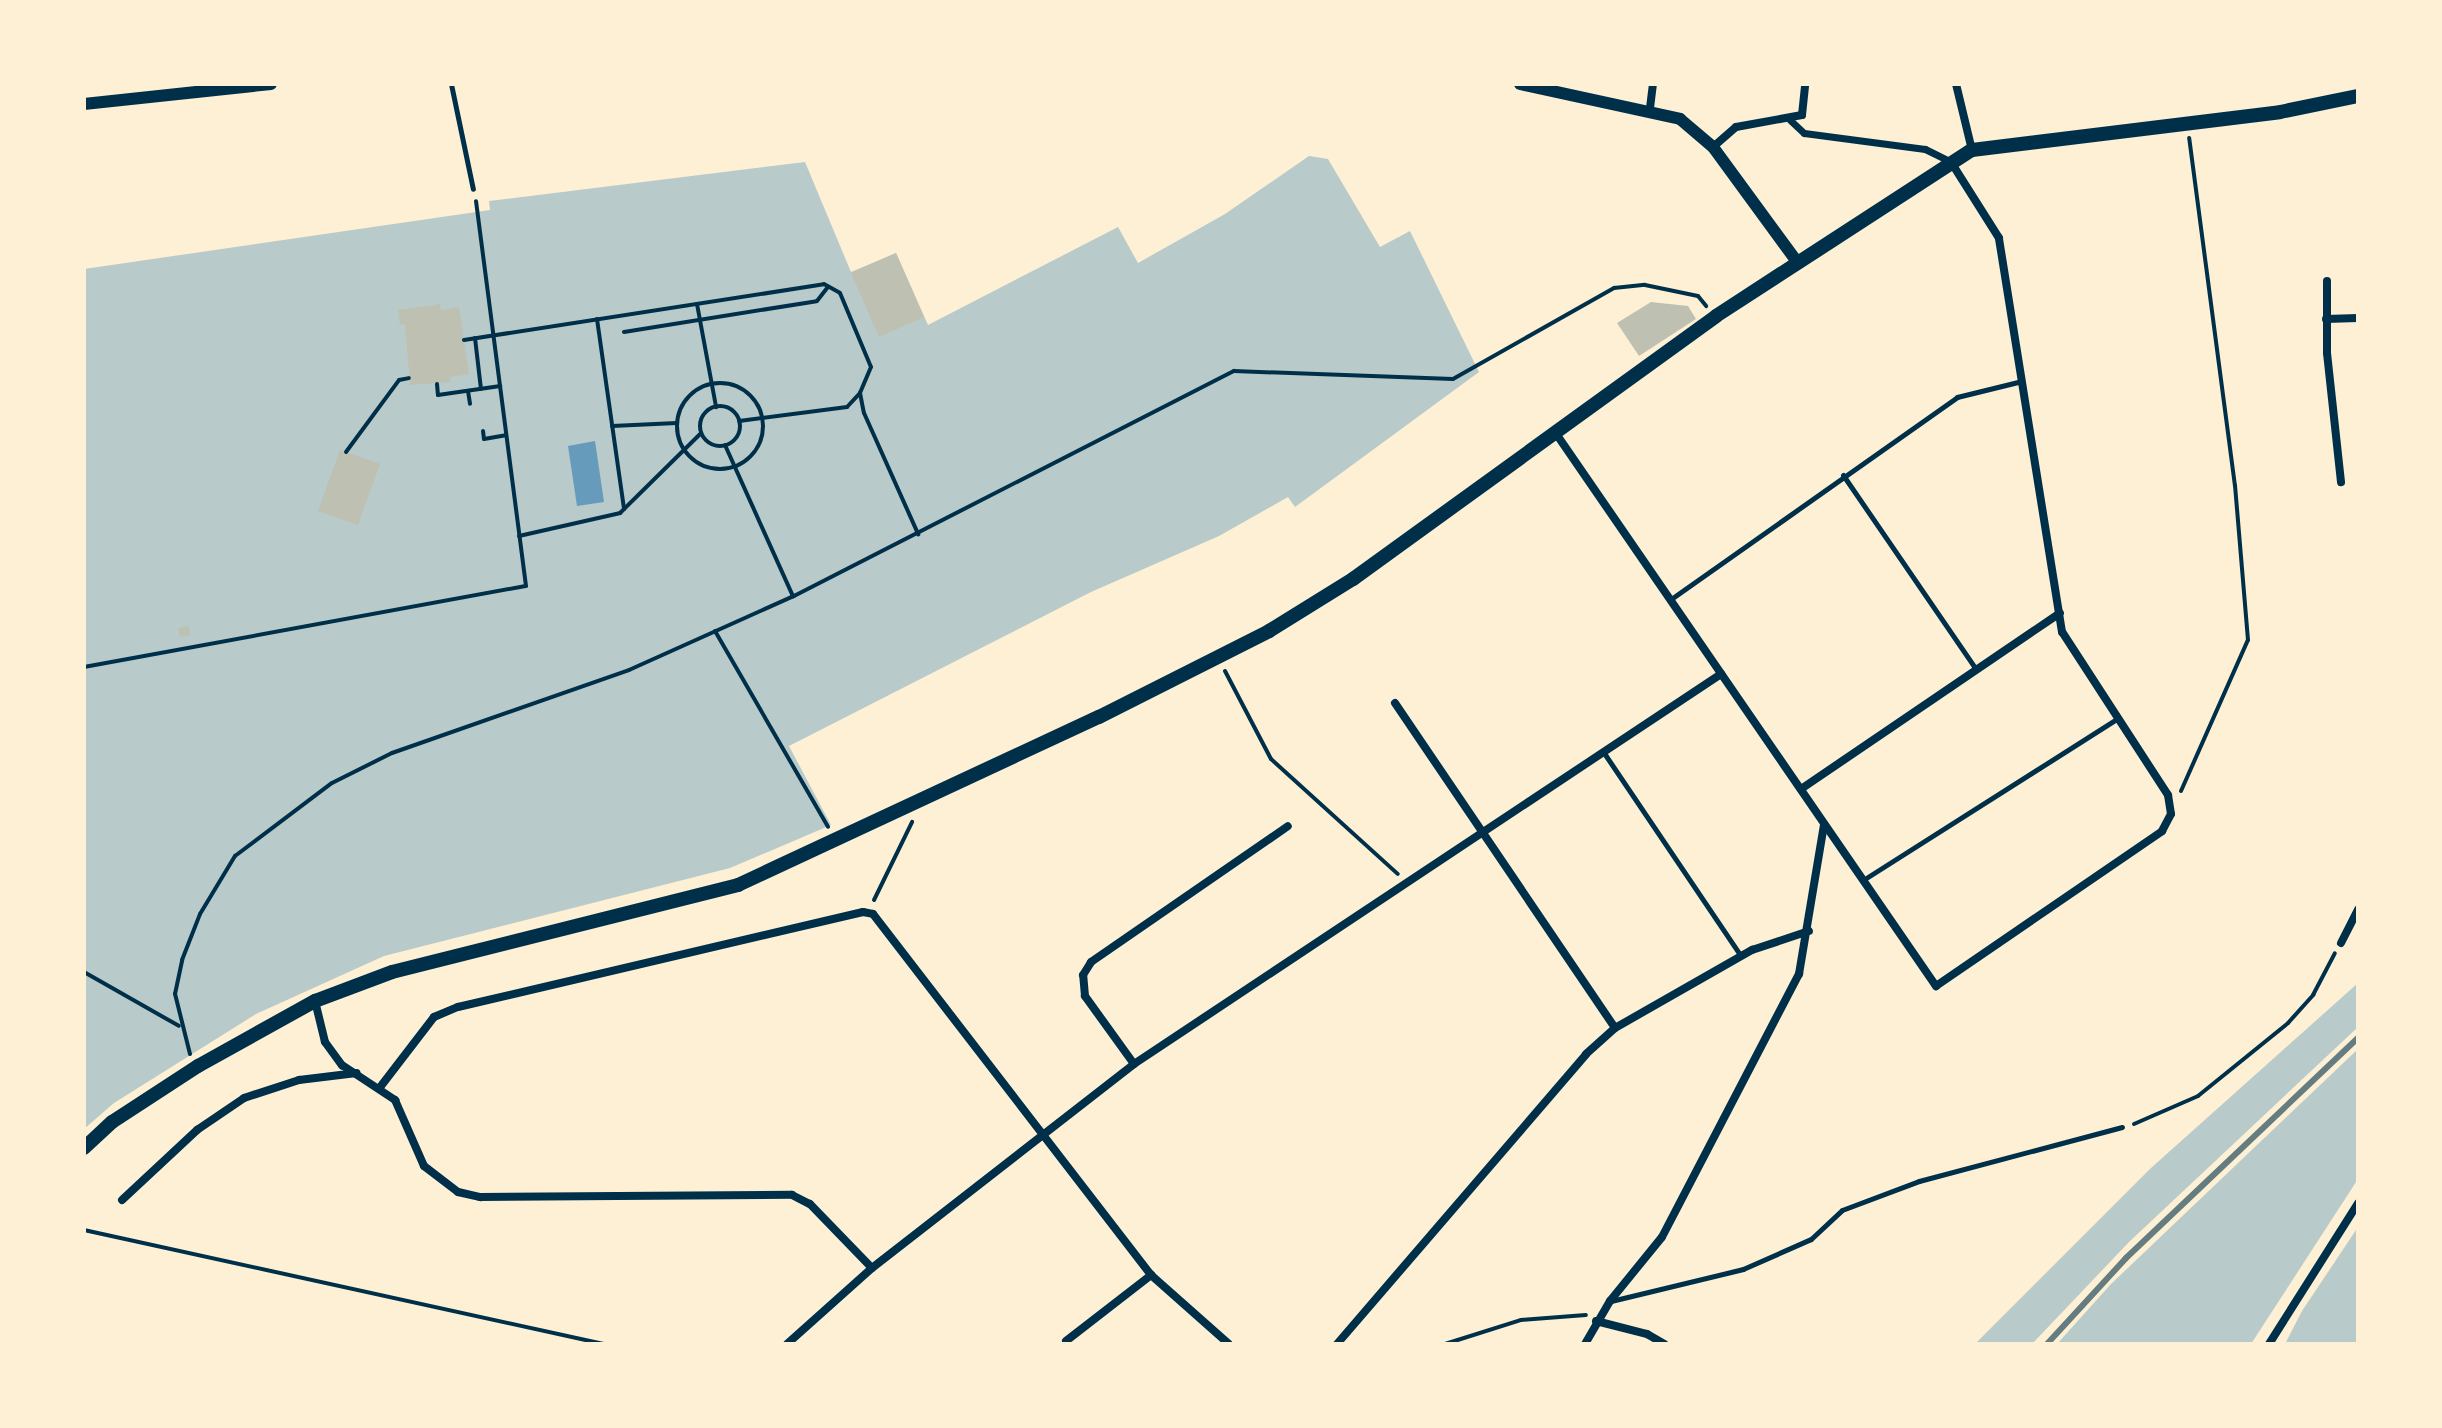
<!DOCTYPE html>
<style>
body{margin:0}
#map{position:relative;width:2442px;height:1428px;overflow:hidden;background:#fdf0d5;font-family:Commissioner,sans-serif}
div>[style]{position:absolute}
.green>*{inset:0;background:#b9caca}
.water>*{inset:0;background:#669bbc}
.building>*{inset:0;background:#bec0b2}
.path>*{height:4px;margin:-2px;padding:0 2px;transform-origin:2px;border-radius:2px;background:#003049}
.path>.ring{margin:-2px;padding:0;box-sizing:content-box;background:none;border:4px solid #003049;border-radius:50%}
.service>*{height:5px;margin:-2.5px;padding:0 2.5px;transform-origin:2.5px;border-radius:2.5px;background:#003049}
.pedestrian>*{height:7px;margin:-3.5px;padding:0 3.5px;transform-origin:3.5px;border-radius:3.5px;background:#003049}
.minor>*{height:8px;margin:-4px;padding:0 4px;transform-origin:4px;border-radius:4px;background:#003049}
.tertiary>*{height:12px;margin:-6px;padding:0 6px;transform-origin:6px;border-radius:6px;background:#003049}
.secondary>*{height:14px;margin:-7px;padding:0 7px;transform-origin:7px;border-radius:7px;background:#003049}
.rail>*{height:6px;margin:-3px;padding:0 3px;transform-origin:3px;border-radius:3px;background:#657d81}
span{translate:-50% -50%;white-space:nowrap;text-align:center;line-height:1.15;-webkit-text-stroke:7px #fdf0d5;paint-order:stroke}
.frame{position:absolute;inset:0;border:86px solid #fdf0d5;pointer-events:none}
</style>
<div id="map">
<div class="green">
<i style="clip-path:polygon(1309px 156px,1328px 159px,1380px 247px,1410px 231px,1479px 372px,1295px 507px,1288px 497px,1219px 536px,1091px 592px,789px 746px,831px 825px,730px 868px,384px 956px,256px 1014px,114px 1103px,84px 1129px,84px 269px,490px 210px,489px 201px,805px 162px,851px 272px,896px 253px,928px 325px,1118px 227px,1138px 263px,1225px 214px)"></i>
<i style="clip-path:polygon(2358px 983px,2358px 1027px,2129px 1242px,2032px 1344px,1975px 1344px,2151px 1168px)"></i>
<i style="clip-path:polygon(2358px 1049px,2358px 1179px,2251px 1344px,2057px 1344px,2111px 1284px)"></i>
<i style="clip-path:polygon(2358px 1227px,2358px 1344px,2285px 1344px,2302px 1311px)"></i>
</div>
<div class="water">
<i style="clip-path:polygon(595px 441px,604px 502px,577px 506px,568px 446px)"></i>
</div>
<div class="building">
<i style="clip-path:polygon(896px 253px,924px 317px,879px 337px,851px 273px)"></i>
<i style="clip-path:polygon(1651px 302px,1688px 306px,1696px 319px,1639px 356px,1617px 323px)"></i>
<i style="clip-path:polygon(440px 304px,441px 310px,459px 307px,469px 374px,450px 377px,451px 382px,410px 385px,405px 324px,400px 325px,398px 310px)"></i>
<i style="clip-path:polygon(340px 450px,380px 464px,358px 525px,318px 511px)"></i>
<i style="clip-path:polygon(189px 626px,190px 635px,180px 637px,178px 628px)"></i>
</div>
<div class="path">
<i style="left:697px;top:304px;width:105px;rotate:79.5deg"></i>
<i style="left:597px;top:319px;width:192px;rotate:81.9deg"></i>
<i style="left:624px;top:332px;width:195px;rotate:-9.1deg"></i>
<i style="left:817px;top:301px;width:18px;rotate:-52deg"></i>
<i style="left:475px;top:338px;width:51px;rotate:83.3deg"></i>
<i style="left:464px;top:340px;width:364px;rotate:-8.8deg"></i>
<i style="left:824px;top:284px;width:18px;rotate:29deg"></i>
<i style="left:840px;top:293px;width:80px;rotate:67.3deg"></i>
<i style="left:871px;top:367px;width:28px;rotate:113deg"></i>
<i style="left:860px;top:393px;width:20px;rotate:79deg"></i>
<i style="left:864px;top:413px;width:133px;rotate:65.9deg"></i>
<i class="ring" style="left:677px;top:383px;width:82px;height:82px"></i>
<i style="left:437px;top:384px;width:11px;rotate:85deg"></i>
<i style="left:438px;top:395px;width:63px;rotate:-8.3deg"></i>
<i style="left:468px;top:391px;width:13px;rotate:81deg"></i>
<i class="ring" style="left:700px;top:406px;width:36px;height:36px"></i>
<i style="left:739px;top:421px;width:109px;rotate:-7.4deg"></i>
<i style="left:847px;top:407px;width:19px;rotate:-47deg"></i>
<i style="left:612px;top:426px;width:65px;rotate:-2.6deg"></i>
<i style="left:483px;top:431px;width:8px;rotate:83deg"></i>
<i style="left:484px;top:439px;width:22px;rotate:-10deg"></i>
<i style="left:725px;top:445px;width:166px;rotate:65.8deg"></i>
<i style="left:346px;top:452px;width:89px;rotate:-53.6deg"></i>
<i style="left:399px;top:380px;width:10px;rotate:-11deg"></i>
<i style="left:519px;top:536px;width:104px;rotate:-12.8deg"></i>
<i style="left:620px;top:513px;width:114px;rotate:-44.6deg"></i>
<i style="left:715px;top:631px;width:226px;rotate:60deg"></i>
<i style="left:84px;top:667px;width:449px;rotate:-10.4deg"></i>
<i style="left:526px;top:586px;width:388px;rotate:-97.4deg"></i>
<i style="left:1225px;top:671px;width:99px;rotate:62.4deg"></i>
<i style="left:1271px;top:759px;width:171px;rotate:42.2deg"></i>
<i style="left:2181px;top:791px;width:165px;rotate:-66.1deg"></i>
<i style="left:2248px;top:640px;width:155px;rotate:-94.8deg"></i>
<i style="left:2235px;top:486px;width:351px;rotate:-97.5deg"></i>
<i style="left:874px;top:900px;width:87px;rotate:-64deg"></i>
<i style="left:84px;top:972px;width:109px;rotate:29.6deg"></i>
<i style="left:190px;top:1054px;width:62px;rotate:-104deg"></i>
<i style="left:175px;top:994px;width:35px;rotate:-78deg"></i>
<i style="left:182px;top:960px;width:49px;rotate:-68.6deg"></i>
<i style="left:200px;top:914px;width:68px;rotate:-58.9deg"></i>
<i style="left:235px;top:856px;width:121px;rotate:-37deg"></i>
<i style="left:332px;top:783px;width:67px;rotate:-26.6deg"></i>
<i style="left:392px;top:753px;width:251px;rotate:-19.3deg"></i>
<i style="left:629px;top:670px;width:181px;rotate:-24.2deg"></i>
<i style="left:794px;top:596px;width:494px;rotate:-27.1deg"></i>
<i style="left:1234px;top:371px;width:219px;rotate:2.1deg"></i>
<i style="left:1453px;top:379px;width:185px;rotate:-29.5deg"></i>
<i style="left:1614px;top:288px;width:31px;rotate:-6deg"></i>
<i style="left:1645px;top:285px;width:54px;rotate:11.7deg"></i>
<i style="left:1698px;top:296px;width:13px;rotate:51deg"></i>
<i style="left:2134px;top:1124px;width:70px;rotate:-23.6deg"></i>
<i style="left:2198px;top:1096px;width:116px;rotate:-39deg"></i>
<i style="left:2288px;top:1023px;width:38px;rotate:-48deg"></i>
<i style="left:2313px;top:995px;width:47px;rotate:-62.4deg"></i>
<i style="left:84px;top:1230px;width:532px;rotate:12.37deg"></i>
<i style="left:1445px;top:1344px;width:80px;rotate:-17.5deg"></i>
<i style="left:1521px;top:1320px;width:65px;rotate:-4.4deg"></i>
</div>
<div class="service">
<i style="left:451px;top:84px;width:107px;rotate:78.2deg"></i>
<i style="left:1843px;top:475px;width:235px;rotate:55.6deg"></i>
<i style="left:1671px;top:599px;width:350px;rotate:-35.2deg"></i>
<i style="left:1957px;top:397px;width:67px;rotate:-13.8deg"></i>
<i style="left:1604px;top:753px;width:245px;rotate:56deg"></i>
<i style="left:1863px;top:880px;width:301px;rotate:-32.4deg"></i>
<i style="left:1611px;top:1301px;width:136px;rotate:-13.6deg"></i>
<i style="left:1743px;top:1269px;width:74px;rotate:-23.8deg"></i>
<i style="left:1811px;top:1239px;width:42px;rotate:-43.1deg"></i>
<i style="left:1842px;top:1210px;width:82px;rotate:-20.6deg"></i>
<i style="left:1919px;top:1181px;width:210px;rotate:-14.9deg"></i>
</div>
<div class="pedestrian">
<i style="left:1790px;top:120px;width:19px;rotate:43deg"></i>
<i style="left:1804px;top:133px;width:122px;rotate:7.5deg"></i>
<i style="left:1925px;top:149px;width:28px;rotate:26deg"></i>
</div>
<div class="minor">
<i style="left:1956px;top:84px;width:68px;rotate:76.4deg"></i>
<i style="left:1650px;top:108px;width:24px;rotate:-83deg"></i>
<i style="left:1713px;top:147px;width:30px;rotate:-41deg"></i>
<i style="left:1736px;top:127px;width:67px;rotate:-10.3deg"></i>
<i style="left:1802px;top:115px;width:31px;rotate:-84deg"></i>
<i style="left:2327px;top:281px;width:72px;rotate:90deg"></i>
<i style="left:2327px;top:353px;width:130px;rotate:83.8deg"></i>
<i style="left:2326px;top:319px;width:32px;rotate:-2deg"></i>
<i style="left:1557px;top:435px;width:669px;rotate:55.48deg"></i>
<i style="left:1936px;top:986px;width:274px;rotate:-34.4deg"></i>
<i style="left:2162px;top:831px;width:19px;rotate:-62deg"></i>
<i style="left:2171px;top:814px;width:19px;rotate:-99deg"></i>
<i style="left:2168px;top:795px;width:194px;rotate:-123deg"></i>
<i style="left:2062px;top:632px;width:399px;rotate:-99.1deg"></i>
<i style="left:1999px;top:238px;width:90px;rotate:-122.3deg"></i>
<i style="left:1395px;top:703px;width:392px;rotate:55.9deg"></i>
<i style="left:1801px;top:789px;width:313px;rotate:-34.2deg"></i>
<i style="left:2341px;top:943px;width:38px;rotate:-63deg"></i>
<i style="left:315px;top:1001px;width:42px;rotate:76.3deg"></i>
<i style="left:325px;top:1042px;width:29px;rotate:54deg"></i>
<i style="left:342px;top:1065px;width:64px;rotate:33.4deg"></i>
<i style="left:395px;top:1100px;width:72px;rotate:66.3deg"></i>
<i style="left:424px;top:1166px;width:43px;rotate:37.4deg"></i>
<i style="left:458px;top:1192px;width:23px;rotate:13deg"></i>
<i style="left:480px;top:1197px;width:312px;rotate:-0.4deg"></i>
<i style="left:792px;top:1195px;width:20px;rotate:27deg"></i>
<i style="left:810px;top:1204px;width:89px;rotate:45.9deg"></i>
<i style="left:1134px;top:1064px;width:84px;rotate:-125.8deg"></i>
<i style="left:1085px;top:996px;width:21px;rotate:-95deg"></i>
<i style="left:1083px;top:975px;width:15px;rotate:-58deg"></i>
<i style="left:1091px;top:962px;width:239px;rotate:-34.6deg"></i>
<i style="left:381px;top:1086px;width:87px;rotate:-52.5deg"></i>
<i style="left:434px;top:1017px;width:26px;rotate:-23deg"></i>
<i style="left:458px;top:1007px;width:416px;rotate:-13.2deg"></i>
<i style="left:863px;top:912px;width:10px;rotate:11deg"></i>
<i style="left:873px;top:914px;width:456px;rotate:52.4deg"></i>
<i style="left:1151px;top:1275px;width:104px;rotate:41.5deg"></i>
<i style="left:122px;top:1200px;width:103px;rotate:-43deg"></i>
<i style="left:197px;top:1130px;width:57px;rotate:-34.2deg"></i>
<i style="left:244px;top:1098px;width:58px;rotate:-18.1deg"></i>
<i style="left:299px;top:1080px;width:58px;rotate:-6.9deg"></i>
<i style="left:1596px;top:1321px;width:53px;rotate:14.3deg"></i>
<i style="left:1647px;top:1334px;width:20px;rotate:30deg"></i>
<i style="left:1066px;top:1341px;width:108px;rotate:-37.8deg"></i>
<i style="left:787px;top:1344px;width:114px;rotate:-41.8deg"></i>
<i style="left:872px;top:1268px;width:332px;rotate:-37.9deg"></i>
<i style="left:1134px;top:1064px;width:705px;rotate:-33.6deg"></i>
<i style="left:1337px;top:1344px;width:382px;rotate:-49.3deg"></i>
<i style="left:1586px;top:1054px;width:39px;rotate:-42deg"></i>
<i style="left:1615px;top:1028px;width:158px;rotate:-29.7deg"></i>
<i style="left:1752px;top:950px;width:60px;rotate:-18.4deg"></i>
<i style="left:1585px;top:1344px;width:50px;rotate:-59.8deg"></i>
<i style="left:1610px;top:1301px;width:82px;rotate:-50.9deg"></i>
<i style="left:1662px;top:1237px;width:297px;rotate:-62.5deg"></i>
<i style="left:1799px;top:974px;width:151px;rotate:-80.5deg"></i>
<i style="left:2269px;top:1344px;width:167px;rotate:-57.7deg"></i>
</div>
<div class="tertiary">
<i style="left:1520px;top:84px;width:164px;rotate:12.3deg"></i>
<i style="left:1680px;top:119px;width:43px;rotate:40.3deg"></i>
<i style="left:1713px;top:147px;width:144px;rotate:53.8deg"></i>
<i style="left:84px;top:104px;width:188px;rotate:-6.1deg"></i>
</div>
<div class="secondary">
<i style="left:84px;top:1148px;width:38px;rotate:-43deg"></i>
<i style="left:112px;top:1122px;width:103px;rotate:-33.1deg"></i>
<i style="left:198px;top:1066px;width:134px;rotate:-29.1deg"></i>
<i style="left:315px;top:1001px;width:82px;rotate:-20.6deg"></i>
<i style="left:392px;top:972px;width:357px;rotate:-14.1deg"></i>
<i style="left:738px;top:885px;width:398px;rotate:-25deg"></i>
<i style="left:1099px;top:717px;width:191px;rotate:-26.8deg"></i>
<i style="left:1269px;top:631px;width:99px;rotate:-31.8deg"></i>
<i style="left:1353px;top:579px;width:448px;rotate:-35.9deg"></i>
<i style="left:1716px;top:316px;width:305px;rotate:-33deg"></i>
<i style="left:1972px;top:150px;width:310px;rotate:-7deg"></i>
<i style="left:2280px;top:112px;width:80px;rotate:-11.6deg"></i>
</div>
<div class="rail">
<i style="left:2047px;top:1344px;width:117px;rotate:-47.4deg"></i>
<i style="left:2126px;top:1258px;width:320px;rotate:-43.5deg"></i>
</div>
<div class="frame"></div>
</div>
